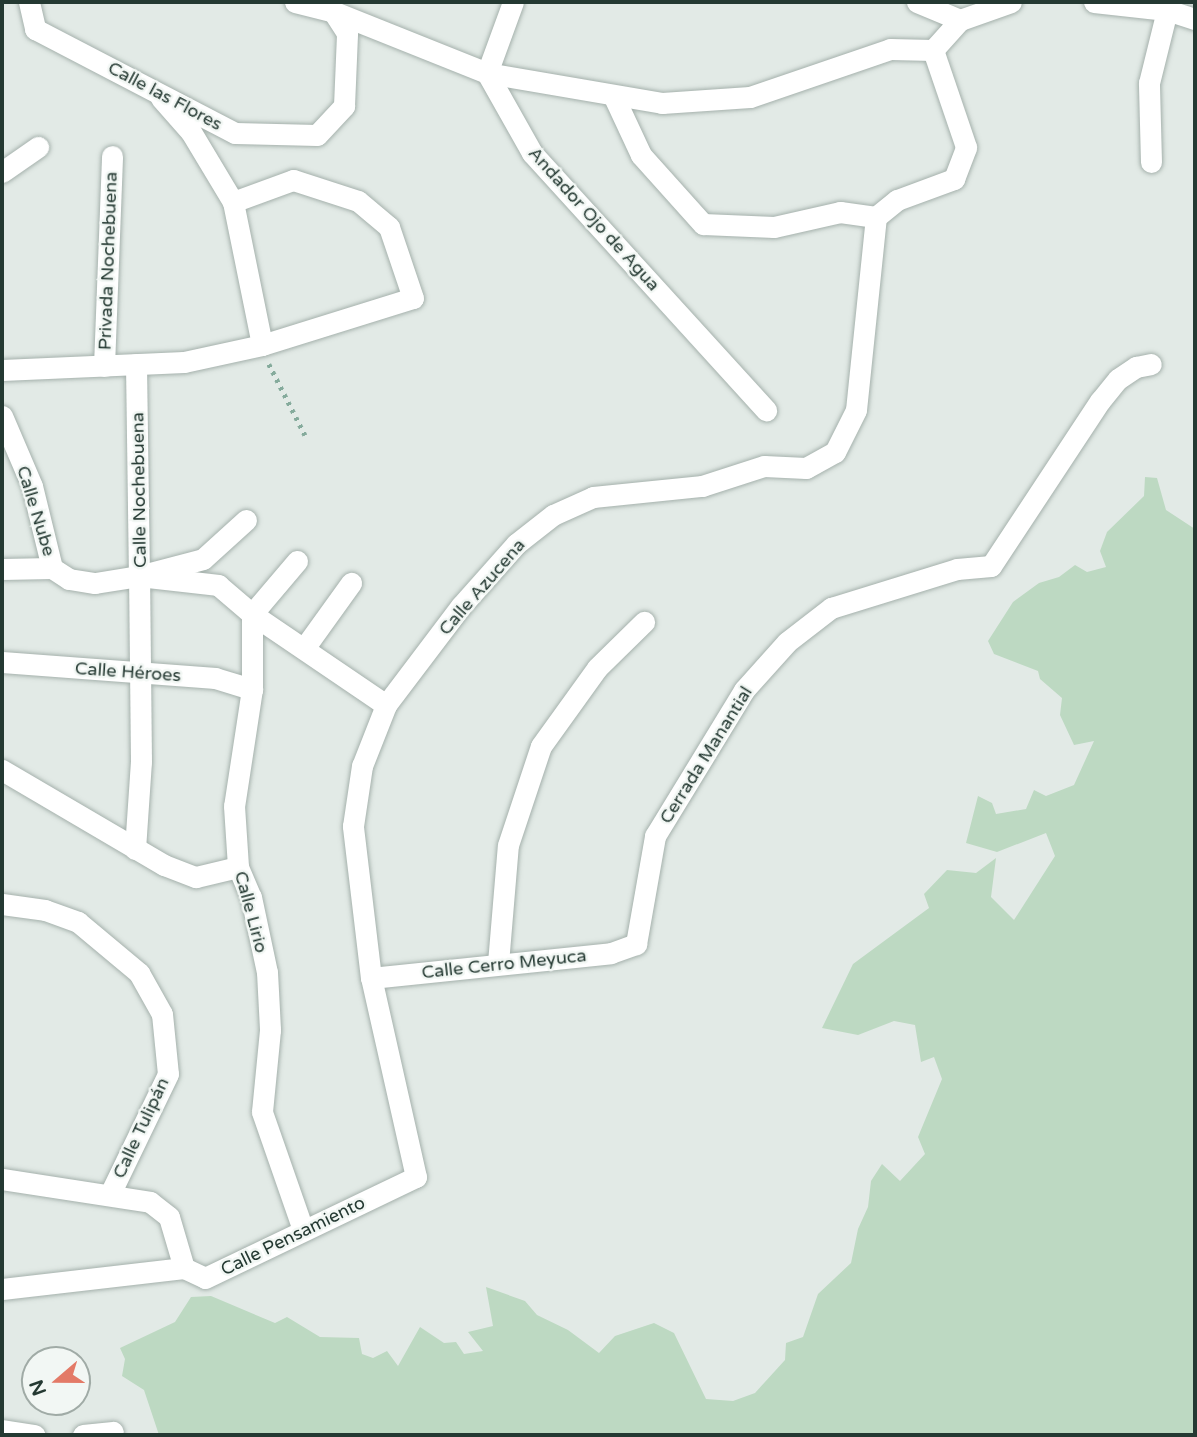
<!DOCTYPE html>
<meta charset="utf-8">
<style>
body{margin:0}
#map{position:relative;width:1197px;height:1437px;overflow:hidden;background:#e2eae6;font-family:"Varela Round",sans-serif}
div>[style]{position:absolute}
.green>*{inset:0;background:#bdd9c2}
.path>*{height:4.5px;margin-top:-2.25px;transform-origin:0;background:repeating-linear-gradient(90deg,#85ab9c 0 3.5px,transparent 0 8.5px)}
.roads{filter:drop-shadow(0 0 2px #a5b1ac) drop-shadow(0 0 2px #a5b1ac)}
.minor>*{height:21px;margin:-10.5px;padding:0 10.5px;transform-origin:10.5px;border-radius:10.5px;background:#fff}
span{translate:-50% -50%;white-space:nowrap;text-align:center;line-height:1.15;-webkit-text-stroke:5px #f2f7f4;paint-order:stroke}
.street-label{font-size:18px;color:#243932}
.frame{position:absolute;inset:0;border:4px solid #243932;pointer-events:none}
.north{position:absolute;left:21px;top:1346px;width:70px;height:70px;box-sizing:border-box;background:#f2f7f4;border:2px solid #a0aba6;border-radius:50%;rotate:250deg;font-size:19px;font-weight:700;line-height:28px;text-align:center;color:#243932}
.north::after{content:'';display:block;margin:auto;width:24px;height:32px;background:#e37a67;clip-path:polygon(50% 0,100% 100%,50% 72%,0 100%)}
</style>
<div id="map">
<div class="green">
<i style="clip-path:polygon(1145px 477px,1157px 478px,1166px 510px,1195px 529px,1195px 1435px,159px 1435px,144px 1390px,122px 1376px,125px 1359px,120px 1348px,175px 1322px,191px 1297px,211px 1296px,275px 1323px,287px 1317px,320px 1337px,359px 1338px,362px 1354px,373px 1358px,387px 1351px,398px 1366px,420px 1327px,444px 1343px,456px 1342px,464px 1354px,483px 1351px,468px 1332px,493px 1326px,486px 1287px,525px 1301px,537px 1315px,568px 1330px,599px 1353px,615px 1336px,654px 1323px,674px 1333px,706px 1399px,733px 1401px,755px 1393px,785px 1360px,786px 1343px,803px 1337px,818px 1294px,851px 1263px,858px 1229px,868px 1207px,871px 1181px,882px 1164px,900px 1181px,925px 1154px,918px 1137px,942px 1079px,934px 1057px,921px 1062px,915px 1025px,894px 1021px,858px 1035px,822px 1028px,853px 964px,929px 908px,924px 894px,947px 870px,976px 873px,996px 858px,991px 897px,1014px 920px,1055px 856px,1046px 833px,997px 852px,966px 843px,978px 796px,992px 803px,996px 814px,1026px 809px,1034px 790px,1046px 796px,1074px 785px,1094px 741px,1074px 745px,1060px 715px,1062px 698px,1040px 679px,1038px 671px,994px 654px,988px 641px,1013px 602px,1039px 583px,1059px 577px,1075px 565px,1087px 572px,1106px 567px,1100px 551px,1107px 532px,1144px 496px)"></i>
</div>
<div class="path">
<i style="left:269px;top:364px;width:80px;rotate:63.1deg"></i>
</div>
<div class="roads">
<div class="minor">
<i style="left:29px;top:2px;width:28px;rotate:77deg"></i>
<i style="left:35px;top:29px;width:225px;rotate:27.5deg"></i>
<i style="left:235px;top:133px;width:82px;rotate:1.4deg"></i>
<i style="left:317px;top:135px;width:40px;rotate:-47deg"></i>
<i style="left:344px;top:106px;width:73px;rotate:-87.6deg"></i>
<i style="left:347px;top:33px;width:27px;rotate:-123deg"></i>
<i style="left:295px;top:2px;width:38px;rotate:14deg"></i>
<i style="left:332px;top:11px;width:167px;rotate:21.8deg"></i>
<i style="left:487px;top:73px;width:178px;rotate:9.7deg"></i>
<i style="left:662px;top:103px;width:88px;rotate:-3.9deg"></i>
<i style="left:750px;top:97px;width:148px;rotate:-18.9deg"></i>
<i style="left:890px;top:49px;width:43px;rotate:1.3deg"></i>
<i style="left:933px;top:50px;width:40px;rotate:-48deg"></i>
<i style="left:960px;top:20px;width:54px;rotate:-19.4deg"></i>
<i style="left:513px;top:2px;width:76px;rotate:110.1deg"></i>
<i style="left:487px;top:73px;width:92px;rotate:60.6deg"></i>
<i style="left:532px;top:153px;width:348px;rotate:47.7deg"></i>
<i style="left:917px;top:2px;width:47px;rotate:22.7deg"></i>
<i style="left:1094px;top:2px;width:73px;rotate:6.3deg"></i>
<i style="left:1167px;top:10px;width:29px;rotate:18deg"></i>
<i style="left:614px;top:97px;width:64px;rotate:65deg"></i>
<i style="left:641px;top:155px;width:93px;rotate:48.1deg"></i>
<i style="left:703px;top:224px;width:71px;rotate:2.4deg"></i>
<i style="left:774px;top:227px;width:68px;rotate:-12.8deg"></i>
<i style="left:840px;top:212px;width:36px;rotate:8deg"></i>
<i style="left:876px;top:217px;width:27px;rotate:-39deg"></i>
<i style="left:897px;top:200px;width:61px;rotate:-20.2deg"></i>
<i style="left:954px;top:179px;width:34px;rotate:-69deg"></i>
<i style="left:966px;top:147px;width:102px;rotate:-108.8deg"></i>
<i style="left:161px;top:98px;width:45px;rotate:48.6deg"></i>
<i style="left:191px;top:132px;width:82px;rotate:59deg"></i>
<i style="left:233px;top:202px;width:146px;rotate:78.5deg"></i>
<i style="left:1151px;top:162px;width:79px;rotate:-91.5deg"></i>
<i style="left:1149px;top:83px;width:75px;rotate:-76.1deg"></i>
<i style="left:2px;top:172px;width:44px;rotate:-34.8deg"></i>
<i style="left:136px;top:364px;width:212px;rotate:89.2deg"></i>
<i style="left:139px;top:576px;width:80px;rotate:6.5deg"></i>
<i style="left:218px;top:585px;width:45px;rotate:40.5deg"></i>
<i style="left:252px;top:614px;width:162px;rotate:34.2deg"></i>
<i style="left:104px;top:366px;width:210px;rotate:-87.8deg"></i>
<i style="left:2px;top:370px;width:182px;rotate:-2.5deg"></i>
<i style="left:184px;top:362px;width:80px;rotate:-12.3deg"></i>
<i style="left:262px;top:345px;width:158px;rotate:-17.3deg"></i>
<i style="left:413px;top:298px;width:75px;rotate:-108.7deg"></i>
<i style="left:389px;top:227px;width:40px;rotate:-140deg"></i>
<i style="left:358px;top:201px;width:68px;rotate:-162.1deg"></i>
<i style="left:293px;top:180px;width:64px;rotate:159.9deg"></i>
<i style="left:2px;top:416px;width:76px;rotate:66.8deg"></i>
<i style="left:32px;top:486px;width:84px;rotate:76.3deg"></i>
<i style="left:297px;top:561px;width:70px;rotate:130.3deg"></i>
<i style="left:252px;top:614px;width:75px;rotate:90deg"></i>
<i style="left:252px;top:689px;width:118px;rotate:98.7deg"></i>
<i style="left:234px;top:806px;width:61px;rotate:86.2deg"></i>
<i style="left:238px;top:867px;width:33px;rotate:67deg"></i>
<i style="left:251px;top:897px;width:77px;rotate:78deg"></i>
<i style="left:267px;top:972px;width:58px;rotate:87deg"></i>
<i style="left:270px;top:1030px;width:82px;rotate:95.6deg"></i>
<i style="left:262px;top:1112px;width:125px;rotate:70.8deg"></i>
<i style="left:2px;top:569px;width:50px;rotate:-1.1deg"></i>
<i style="left:52px;top:568px;width:20px;rotate:33deg"></i>
<i style="left:69px;top:579px;width:26px;rotate:9deg"></i>
<i style="left:95px;top:583px;width:45px;rotate:-9deg"></i>
<i style="left:139px;top:576px;width:66px;rotate:-14.9deg"></i>
<i style="left:203px;top:559px;width:58px;rotate:-42.2deg"></i>
<i style="left:305px;top:647px;width:79px;rotate:-54.3deg"></i>
<i style="left:2px;top:662px;width:214px;rotate:4.3deg"></i>
<i style="left:215px;top:678px;width:39px;rotate:17deg"></i>
<i style="left:2px;top:770px;width:188px;rotate:30.4deg"></i>
<i style="left:164px;top:865px;width:34px;rotate:21deg"></i>
<i style="left:196px;top:877px;width:43px;rotate:-13.4deg"></i>
<i style="left:135px;top:849px;width:87px;rotate:-86.1deg"></i>
<i style="left:141px;top:762px;width:186px;rotate:-90.6deg"></i>
<i style="left:2px;top:904px;width:43px;rotate:7.9deg"></i>
<i style="left:45px;top:910px;width:35px;rotate:20deg"></i>
<i style="left:78px;top:922px;width:80px;rotate:39.9deg"></i>
<i style="left:139px;top:973px;width:47px;rotate:60.7deg"></i>
<i style="left:162px;top:1014px;width:60px;rotate:84.3deg"></i>
<i style="left:168px;top:1074px;width:133px;rotate:115.8deg"></i>
<i style="left:498px;top:963px;width:118px;rotate:-85.2deg"></i>
<i style="left:508px;top:845px;width:104px;rotate:-71.6deg"></i>
<i style="left:541px;top:746px;width:96px;rotate:-54.3deg"></i>
<i style="left:597px;top:668px;width:66px;rotate:-44.4deg"></i>
<i style="left:371px;top:978px;width:241px;rotate:-5.9deg"></i>
<i style="left:611px;top:953px;width:27px;rotate:-20deg"></i>
<i style="left:636px;top:944px;width:110px;rotate:-80deg"></i>
<i style="left:655px;top:836px;width:171px;rotate:-58.6deg"></i>
<i style="left:744px;top:690px;width:64px;rotate:-48.1deg"></i>
<i style="left:787px;top:642px;width:56px;rotate:-37.7deg"></i>
<i style="left:831px;top:608px;width:132px;rotate:-17.2deg"></i>
<i style="left:957px;top:569px;width:34px;rotate:-5deg"></i>
<i style="left:991px;top:566px;width:198px;rotate:-56.6deg"></i>
<i style="left:1100px;top:401px;width:28px;rotate:-51deg"></i>
<i style="left:1118px;top:379px;width:22px;rotate:-34deg"></i>
<i style="left:1136px;top:367px;width:15px;rotate:-11deg"></i>
<i style="left:2px;top:1179px;width:150px;rotate:8.8deg"></i>
<i style="left:150px;top:1202px;width:24px;rotate:38deg"></i>
<i style="left:169px;top:1217px;width:53px;rotate:73.6deg"></i>
<i style="left:2px;top:1289px;width:183px;rotate:-6.6deg"></i>
<i style="left:184px;top:1268px;width:23px;rotate:25deg"></i>
<i style="left:205px;top:1278px;width:234px;rotate:-25.6deg"></i>
<i style="left:416px;top:1177px;width:204px;rotate:-102.7deg"></i>
<i style="left:371px;top:978px;width:153px;rotate:-96.8deg"></i>
<i style="left:353px;top:826px;width:61px;rotate:-81.5deg"></i>
<i style="left:362px;top:766px;width:66px;rotate:-68.5deg"></i>
<i style="left:386px;top:705px;width:124px;rotate:-52.9deg"></i>
<i style="left:461px;top:606px;width:83px;rotate:-48.4deg"></i>
<i style="left:516px;top:544px;width:47px;rotate:-38.1deg"></i>
<i style="left:553px;top:515px;width:44px;rotate:-24.2deg"></i>
<i style="left:593px;top:497px;width:110px;rotate:-5.8deg"></i>
<i style="left:702px;top:486px;width:65px;rotate:-17.9deg"></i>
<i style="left:764px;top:466px;width:42px;rotate:2.7deg"></i>
<i style="left:806px;top:468px;width:33px;rotate:-29deg"></i>
<i style="left:835px;top:452px;width:47px;rotate:-63.4deg"></i>
<i style="left:856px;top:410px;width:194px;rotate:-84.1deg"></i>
<i style="left:2px;top:1430px;width:33px;rotate:9deg"></i>
<i style="left:83px;top:1435px;width:30px;rotate:-6deg"></i>
</div>
</div>
<div class="street-label">
<span style="left:165px;top:96px;rotate:28deg">Calle las Flores</span>
<span style="left:594px;top:219px;rotate:48deg">Andador Ojo de Agua</span>
<span style="left:108px;top:261px;rotate:-88deg">Privada Nochebuena</span>
<span style="left:139px;top:490px;rotate:-91deg">Calle Nochebuena</span>
<span style="left:36px;top:511px;rotate:73deg">Calle Nube</span>
<span style="left:482px;top:587px;rotate:-49deg">Calle Azucena</span>
<span style="left:128px;top:672px;rotate:4deg">Calle Héroes</span>
<span style="left:706px;top:755px;rotate:-58deg">Cerrada Manantial</span>
<span style="left:251px;top:912px;rotate:75deg">Calle Lirio</span>
<span style="left:504px;top:964px;rotate:-6deg">Calle Cerro Meyuca</span>
<span style="left:141px;top:1128px;rotate:-65deg">Calle Tulipán</span>
<span style="left:293px;top:1236px;rotate:-26deg">Calle Pensamiento</span>
</div>
<div class="frame"></div>
<div class="north">N</div>
</div>
